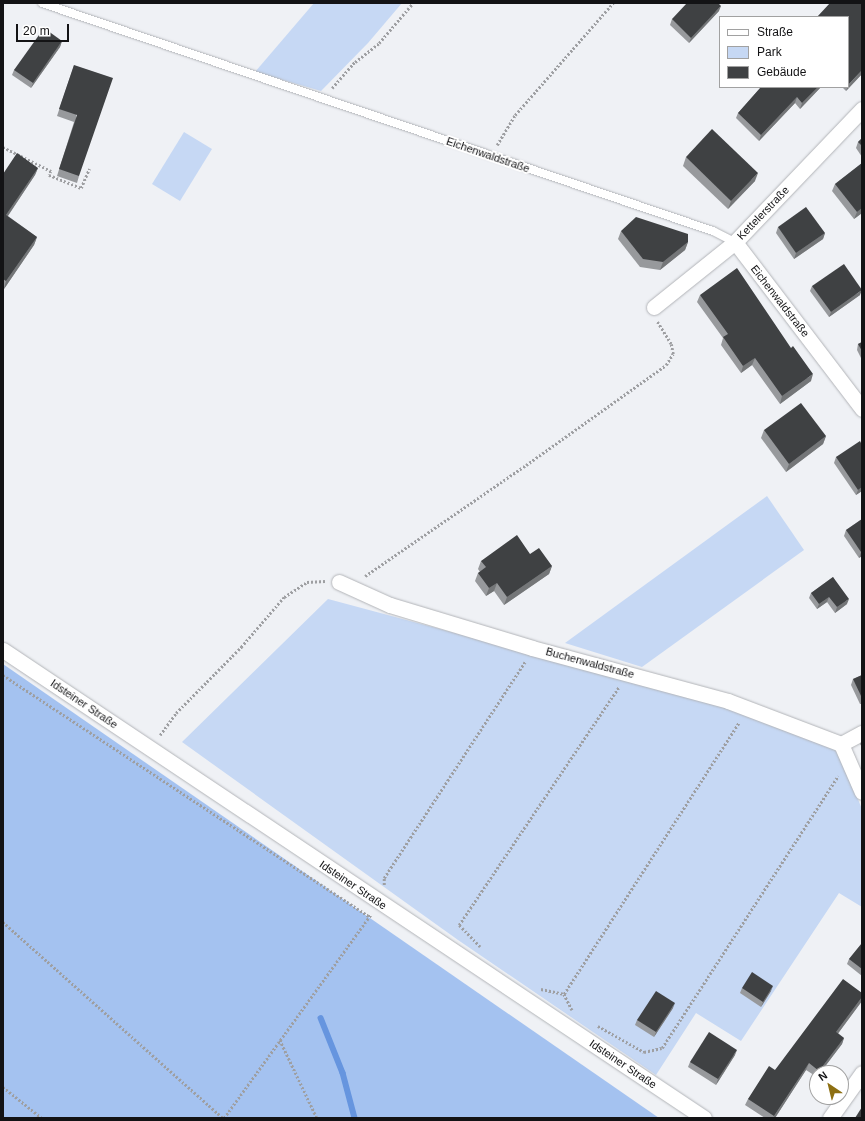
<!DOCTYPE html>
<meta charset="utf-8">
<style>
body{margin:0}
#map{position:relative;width:865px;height:1121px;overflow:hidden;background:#eff1f5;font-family:Helvetica,sans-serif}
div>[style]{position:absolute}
.green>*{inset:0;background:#c6d8f4}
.forest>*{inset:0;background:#a4c2f0}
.stream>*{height:5.5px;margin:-2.75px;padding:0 2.75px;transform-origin:2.75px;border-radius:2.75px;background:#6695df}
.path>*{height:2.5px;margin-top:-1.25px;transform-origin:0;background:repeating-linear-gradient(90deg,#9e9fa2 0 2px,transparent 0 4px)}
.roads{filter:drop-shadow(0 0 1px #b2b4b8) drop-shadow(0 0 1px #b2b4b8)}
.service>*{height:8px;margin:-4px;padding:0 4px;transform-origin:4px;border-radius:4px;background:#fff}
.minor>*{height:15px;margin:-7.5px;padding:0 7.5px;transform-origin:7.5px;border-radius:7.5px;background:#fff}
.wall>*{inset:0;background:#97999c}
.shaded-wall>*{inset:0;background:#747678}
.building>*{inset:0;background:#3f4143}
span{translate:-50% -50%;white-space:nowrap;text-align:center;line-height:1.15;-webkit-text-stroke:4px #fff;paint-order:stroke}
.street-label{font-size:11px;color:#131315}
.frame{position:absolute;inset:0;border:4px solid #131315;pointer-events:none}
.legend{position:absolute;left:719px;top:16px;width:130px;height:72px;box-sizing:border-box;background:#fff;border:1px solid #a1a1a1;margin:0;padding:5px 7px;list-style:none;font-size:12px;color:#131315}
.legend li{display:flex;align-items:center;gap:8px;height:20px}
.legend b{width:20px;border:1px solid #a1a1a1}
.north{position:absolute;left:809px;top:1065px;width:40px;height:40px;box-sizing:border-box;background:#fff;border:1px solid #a1a1a1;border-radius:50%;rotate:325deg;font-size:11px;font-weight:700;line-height:16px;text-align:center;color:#131315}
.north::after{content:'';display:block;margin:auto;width:14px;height:18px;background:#8d6f12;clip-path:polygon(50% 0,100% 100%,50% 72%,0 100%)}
.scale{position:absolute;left:16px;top:24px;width:53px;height:18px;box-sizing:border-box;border:2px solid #131315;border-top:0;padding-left:5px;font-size:12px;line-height:14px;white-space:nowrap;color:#131315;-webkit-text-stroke:3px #fff;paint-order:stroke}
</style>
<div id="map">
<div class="green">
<i style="clip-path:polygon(314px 3px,402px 3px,368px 43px,321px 91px,255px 72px)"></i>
<i style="clip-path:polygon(184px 132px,212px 149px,180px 201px,152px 184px)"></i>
<i style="clip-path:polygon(767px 496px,804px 550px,642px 667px,565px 643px)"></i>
<i style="clip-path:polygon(328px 599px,731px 707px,838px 751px,862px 809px,862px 907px,839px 893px,741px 1041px,696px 1013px,656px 1075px,458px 940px,182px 742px)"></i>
</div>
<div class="forest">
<i style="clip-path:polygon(3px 664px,659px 1118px,3px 1118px)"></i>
</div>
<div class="stream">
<i style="left:321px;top:1018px;width:59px;rotate:68.2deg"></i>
<i style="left:343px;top:1073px;width:47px;rotate:75.1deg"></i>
</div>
<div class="path">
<i style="left:332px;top:88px;width:35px;rotate:-49deg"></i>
<i style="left:355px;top:62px;width:31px;rotate:-38deg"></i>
<i style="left:379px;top:43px;width:52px;rotate:-49.6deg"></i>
<i style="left:497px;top:145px;width:35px;rotate:-59deg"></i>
<i style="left:515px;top:115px;width:149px;rotate:-48.8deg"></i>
<i style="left:3px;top:147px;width:54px;rotate:26.6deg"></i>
<i style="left:51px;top:171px;width:4px;rotate:117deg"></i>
<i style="left:49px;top:175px;width:35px;rotate:22deg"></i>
<i style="left:81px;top:188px;width:21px;rotate:-67deg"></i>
<i style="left:365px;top:576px;width:196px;rotate:-34.6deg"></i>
<i style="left:526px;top:465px;width:172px;rotate:-35.5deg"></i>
<i style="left:666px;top:365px;width:13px;rotate:-58deg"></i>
<i style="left:673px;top:354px;width:10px;rotate:-101deg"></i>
<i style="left:671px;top:344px;width:26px;rotate:-122deg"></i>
<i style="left:3px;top:675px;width:438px;rotate:33.4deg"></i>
<i style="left:160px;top:735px;width:27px;rotate:-54deg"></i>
<i style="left:176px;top:713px;width:93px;rotate:-45.4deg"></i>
<i style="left:241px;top:647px;width:66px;rotate:-49.3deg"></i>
<i style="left:284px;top:597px;width:27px;rotate:-33deg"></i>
<i style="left:307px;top:582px;width:18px;rotate:-3deg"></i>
<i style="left:384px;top:885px;width:7px;rotate:-90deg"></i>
<i style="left:384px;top:878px;width:258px;rotate:-56.9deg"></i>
<i style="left:3px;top:922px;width:295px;rotate:41.7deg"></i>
<i style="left:480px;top:947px;width:30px;rotate:-134deg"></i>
<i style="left:459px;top:925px;width:287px;rotate:-56.1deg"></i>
<i style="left:541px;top:989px;width:24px;rotate:12deg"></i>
<i style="left:564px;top:994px;width:323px;rotate:-57.2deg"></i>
<i style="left:564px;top:994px;width:18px;rotate:63deg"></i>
<i style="left:598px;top:1026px;width:53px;rotate:29.5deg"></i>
<i style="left:644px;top:1052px;width:18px;rotate:-13deg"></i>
<i style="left:662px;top:1048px;width:324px;rotate:-57.1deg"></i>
<i style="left:280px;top:1040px;width:86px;rotate:64.6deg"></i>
<i style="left:3px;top:1087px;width:50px;rotate:38.5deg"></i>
<i style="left:224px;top:1118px;width:251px;rotate:-54.2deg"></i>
</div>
<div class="roads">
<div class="service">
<i style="left:42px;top:3px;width:709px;rotate:18.77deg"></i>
<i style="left:713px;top:231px;width:25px;rotate:27deg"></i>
</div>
<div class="minor">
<i style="left:735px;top:242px;width:210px;rotate:52.7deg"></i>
<i style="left:654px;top:307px;width:104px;rotate:-38.7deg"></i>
<i style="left:735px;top:242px;width:184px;rotate:-46.3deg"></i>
<i style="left:339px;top:582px;width:56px;rotate:24.3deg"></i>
<i style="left:390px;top:605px;width:148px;rotate:16.8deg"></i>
<i style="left:532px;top:648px;width:203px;rotate:15.1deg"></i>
<i style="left:728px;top:701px;width:121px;rotate:20.8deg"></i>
<i style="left:841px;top:744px;width:24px;rotate:-28deg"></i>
<i style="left:3px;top:650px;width:843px;rotate:33.73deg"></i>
<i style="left:841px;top:744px;width:52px;rotate:66.4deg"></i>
<i style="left:830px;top:1118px;width:55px;rotate:-54.6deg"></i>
</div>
</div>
<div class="wall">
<i style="clip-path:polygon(719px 11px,689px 43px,670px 25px,672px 19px)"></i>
<i style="clip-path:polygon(848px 17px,862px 74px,846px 91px,842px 87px,848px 87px)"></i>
<i style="clip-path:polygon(62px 41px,60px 47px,31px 88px,12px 75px,14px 70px)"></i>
<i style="clip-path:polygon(74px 65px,79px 176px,77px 183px,57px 176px,74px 122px,57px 116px)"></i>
<i style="clip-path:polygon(761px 87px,821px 87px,800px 109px,795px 103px,759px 141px,736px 118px,738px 113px)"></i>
<i style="clip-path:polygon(862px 138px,862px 157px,856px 148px,858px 142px)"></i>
<i style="clip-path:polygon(686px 157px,755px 181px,728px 209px,683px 166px)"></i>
<i style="clip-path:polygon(862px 163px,862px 213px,854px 219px,832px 191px,835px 184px)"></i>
<i style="clip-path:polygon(38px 168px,35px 175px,8px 216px,37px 237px,34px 245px,4px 289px,3px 288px,3px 174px)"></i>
<i style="clip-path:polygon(778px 227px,825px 233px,823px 239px,794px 259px,776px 233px)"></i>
<i style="clip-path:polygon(621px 231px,688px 242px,685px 250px,660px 270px,640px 267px,618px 239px)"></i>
<i style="clip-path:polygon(812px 286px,860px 295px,829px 317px,810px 291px)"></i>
<i style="clip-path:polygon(700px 295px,811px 381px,780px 404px,752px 365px,741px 373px,721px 345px,723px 338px,697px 302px)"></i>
<i style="clip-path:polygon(862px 342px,862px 360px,857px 350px,858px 344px)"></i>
<i style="clip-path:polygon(764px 430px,826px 436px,823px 444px,786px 472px,761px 438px)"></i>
<i style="clip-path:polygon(862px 445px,862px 491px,856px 495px,834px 463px,836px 457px)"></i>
<i style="clip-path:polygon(862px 519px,862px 556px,859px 558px,844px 536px,846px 530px)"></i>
<i style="clip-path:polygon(530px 554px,552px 566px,549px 574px,504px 605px,494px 591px,486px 596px,475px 581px,478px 573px,480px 572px,478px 569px,481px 561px)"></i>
<i style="clip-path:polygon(833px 577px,847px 604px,835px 613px,827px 602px,817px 609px,809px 598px,811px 593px)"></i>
<i style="clip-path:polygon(862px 675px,862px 704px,860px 704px,851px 685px,853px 679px)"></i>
<i style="clip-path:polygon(862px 740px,862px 747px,860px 744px)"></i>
<i style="clip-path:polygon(862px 943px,862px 976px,847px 964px,849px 959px)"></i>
<i style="clip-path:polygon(742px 988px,771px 991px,761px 1007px,740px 993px)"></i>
<i style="clip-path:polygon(862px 993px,862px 1001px,838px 1033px,844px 1038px,842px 1044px,820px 1073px,817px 1073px,817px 1077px,806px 1070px,775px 1118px,765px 1118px,745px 1105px,748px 1099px,775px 1070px)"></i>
<i style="clip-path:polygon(673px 1008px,654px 1037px,635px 1025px,637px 1020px)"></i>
<i style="clip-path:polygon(735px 1055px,716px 1085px,688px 1067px,690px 1062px)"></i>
</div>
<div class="shaded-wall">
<i style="clip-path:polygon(721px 6px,719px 11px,689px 43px,691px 38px)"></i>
<i style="clip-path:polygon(62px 41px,60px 47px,31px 88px,33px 83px)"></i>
<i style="clip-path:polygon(862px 70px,862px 74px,846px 91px,848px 86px)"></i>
<i style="clip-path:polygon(818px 87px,821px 87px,800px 109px,802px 103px)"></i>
<i style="clip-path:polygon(797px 97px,795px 103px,759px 141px,761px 135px)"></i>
<i style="clip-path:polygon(38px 168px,35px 175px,3px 223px,6px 215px)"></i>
<i style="clip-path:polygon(758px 173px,755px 181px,728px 209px,731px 201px)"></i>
<i style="clip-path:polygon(862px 208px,862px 213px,854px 219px,857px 212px)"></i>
<i style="clip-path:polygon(825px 233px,823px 239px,794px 259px,796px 253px)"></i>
<i style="clip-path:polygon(37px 237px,34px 245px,4px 289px,6px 281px)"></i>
<i style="clip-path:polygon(688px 242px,685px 250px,660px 270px,663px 262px)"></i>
<i style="clip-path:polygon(862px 290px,860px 295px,829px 317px,831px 312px)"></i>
<i style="clip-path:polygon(755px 358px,752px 365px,741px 373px,743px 366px)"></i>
<i style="clip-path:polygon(813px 374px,811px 381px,780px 404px,782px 396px)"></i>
<i style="clip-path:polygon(826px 436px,823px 444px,786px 472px,789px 464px)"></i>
<i style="clip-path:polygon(862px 487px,862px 491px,856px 495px,858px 490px)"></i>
<i style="clip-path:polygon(862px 551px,862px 556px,859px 558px,861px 552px)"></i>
<i style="clip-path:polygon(552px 566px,549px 574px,504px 605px,507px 597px)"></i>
<i style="clip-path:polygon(497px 583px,494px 591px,486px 596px,489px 588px)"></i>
<i style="clip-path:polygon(829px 597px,827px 602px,817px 609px,819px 604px)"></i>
<i style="clip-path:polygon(849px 599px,847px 604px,835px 613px,837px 607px)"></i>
<i style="clip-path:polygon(773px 986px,771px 991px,761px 1007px,763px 1002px)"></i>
<i style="clip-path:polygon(862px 997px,862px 1001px,834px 1039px,836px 1032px)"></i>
<i style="clip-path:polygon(675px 1003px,673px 1008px,654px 1037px,656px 1032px)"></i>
<i style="clip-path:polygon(844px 1038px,842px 1044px,820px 1073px,819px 1073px,819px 1071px)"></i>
<i style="clip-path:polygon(737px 1050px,735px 1055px,716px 1085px,718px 1079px)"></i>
<i style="clip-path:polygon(809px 1063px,806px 1070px,775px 1118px,773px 1118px)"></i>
</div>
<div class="building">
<i style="clip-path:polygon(687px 3px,718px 3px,721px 6px,691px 38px,672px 19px)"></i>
<i style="clip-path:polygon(830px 3px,862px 3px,862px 70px,848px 85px,848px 17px,817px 17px)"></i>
<i style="clip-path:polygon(44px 28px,62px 41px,33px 83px,14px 70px)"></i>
<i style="clip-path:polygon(74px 65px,113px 78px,79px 176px,59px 169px,77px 115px,59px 109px)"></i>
<i style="clip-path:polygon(761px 87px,818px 87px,802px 103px,797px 97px,761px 135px,738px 113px)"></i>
<i style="clip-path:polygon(712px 129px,758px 173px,731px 201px,686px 157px)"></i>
<i style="clip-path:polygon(862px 138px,862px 146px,858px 142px)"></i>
<i style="clip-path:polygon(17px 153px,38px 168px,6px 215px,37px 237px,6px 281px,3px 279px,3px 174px)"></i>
<i style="clip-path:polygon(862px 163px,862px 208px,857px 212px,835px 184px)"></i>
<i style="clip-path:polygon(806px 207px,825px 233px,796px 253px,778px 227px)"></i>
<i style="clip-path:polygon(636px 217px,688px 234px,688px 242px,663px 262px,643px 259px,621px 231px)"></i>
<i style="clip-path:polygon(844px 264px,862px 290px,831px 312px,812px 286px)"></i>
<i style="clip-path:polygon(737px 268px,791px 348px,793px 346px,813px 374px,782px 396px,755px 358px,743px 366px,723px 337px,728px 334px,700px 295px)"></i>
<i style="clip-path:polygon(862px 342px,862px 351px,858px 344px)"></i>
<i style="clip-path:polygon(801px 403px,826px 436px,789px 464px,764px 430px)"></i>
<i style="clip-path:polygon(860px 441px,862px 445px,862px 487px,858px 490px,836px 457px)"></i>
<i style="clip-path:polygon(862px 519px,862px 551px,861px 552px,846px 530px)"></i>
<i style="clip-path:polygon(517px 535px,530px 554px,539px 548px,552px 566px,507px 597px,497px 583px,489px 588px,478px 573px,486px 567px,481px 561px)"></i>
<i style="clip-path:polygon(833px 577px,849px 599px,837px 607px,829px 597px,819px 604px,811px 593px)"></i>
<i style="clip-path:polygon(862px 675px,862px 698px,853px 679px)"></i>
<i style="clip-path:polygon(862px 943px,862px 969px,849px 959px)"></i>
<i style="clip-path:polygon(752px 972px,773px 986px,763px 1002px,742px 988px)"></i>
<i style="clip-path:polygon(843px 979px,862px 993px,862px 997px,836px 1032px,844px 1038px,819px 1071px,809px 1063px,774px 1116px,748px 1099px,769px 1066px,775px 1070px)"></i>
<i style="clip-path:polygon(656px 991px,675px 1003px,656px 1032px,637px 1020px)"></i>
<i style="clip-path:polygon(709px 1032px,737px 1050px,718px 1079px,690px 1062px)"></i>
<i style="clip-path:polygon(862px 1107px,862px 1118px,855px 1118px)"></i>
</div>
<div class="street-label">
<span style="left:488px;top:155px;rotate:19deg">Eichenwaldstraße</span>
<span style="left:763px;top:213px;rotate:-46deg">Kettelerstraße</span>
<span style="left:780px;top:301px;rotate:52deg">Eichenwaldstraße</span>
<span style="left:590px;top:663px;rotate:15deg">Buchenwaldstraße</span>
<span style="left:84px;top:704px;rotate:34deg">Idsteiner Straße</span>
<span style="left:353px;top:885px;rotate:34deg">Idsteiner Straße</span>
<span style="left:623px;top:1064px;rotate:34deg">Idsteiner Straße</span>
</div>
<div class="frame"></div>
<ul class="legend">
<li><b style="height:5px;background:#fff"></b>Straße</li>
<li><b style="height:11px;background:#c6d8f4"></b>Park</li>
<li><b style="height:11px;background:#3f4143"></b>Gebäude</li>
</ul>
<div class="north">N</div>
<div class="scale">20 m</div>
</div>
